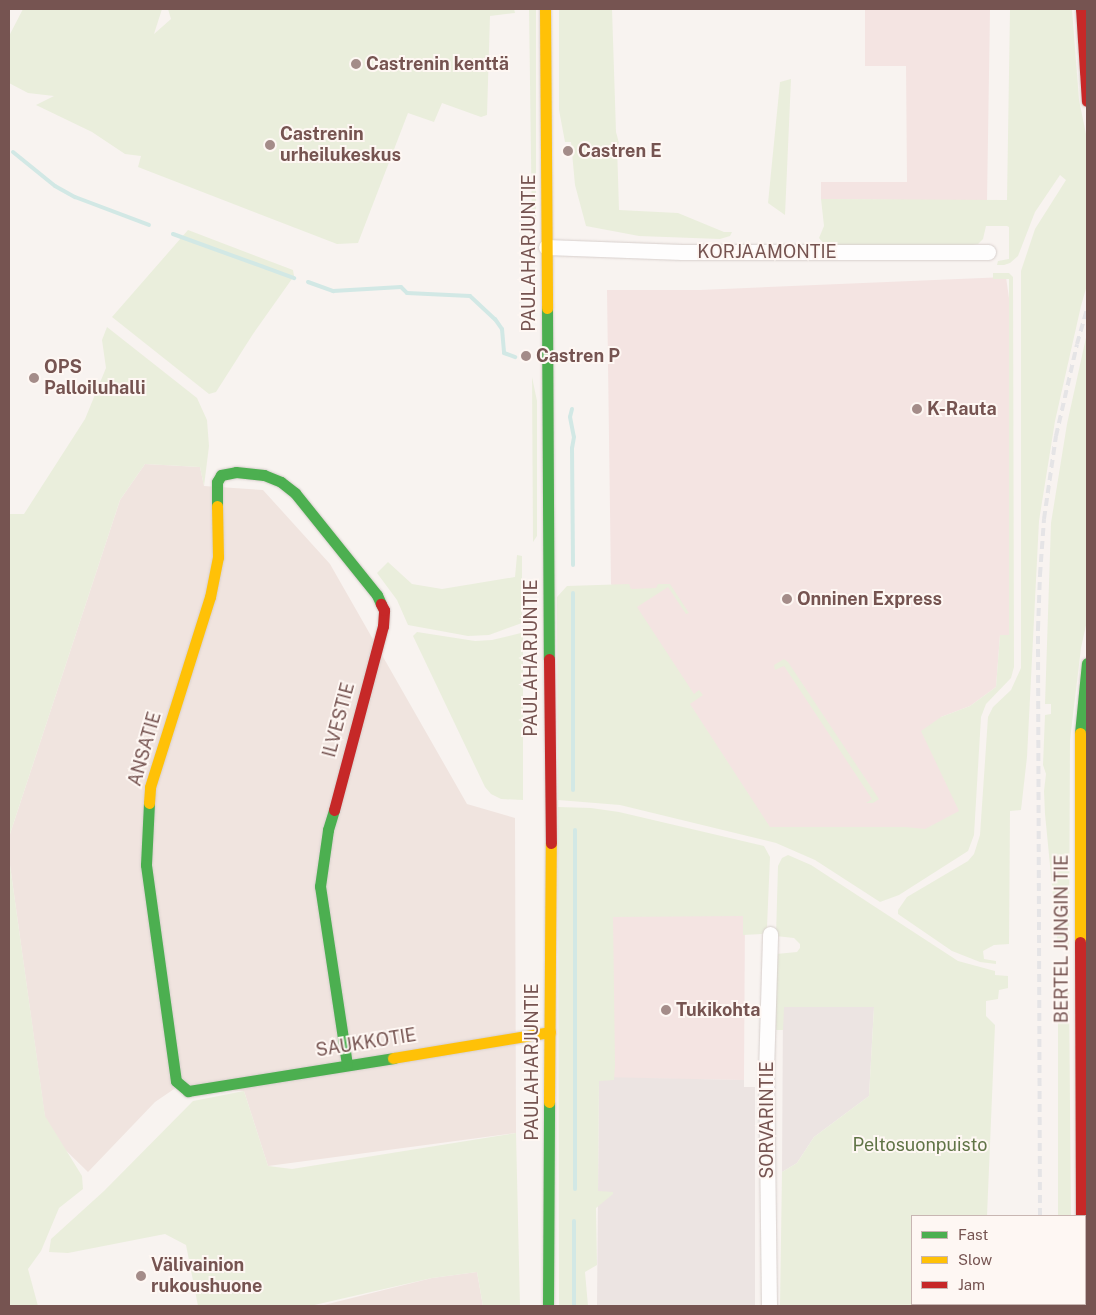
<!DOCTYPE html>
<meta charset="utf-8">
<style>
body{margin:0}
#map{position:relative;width:1096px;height:1315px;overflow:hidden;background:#f8f3f0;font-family:"Public Sans",sans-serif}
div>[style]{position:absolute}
.residential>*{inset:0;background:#f0e4df}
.commercial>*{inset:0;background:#f4e4e2}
.industrial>*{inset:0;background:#ece4e2}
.green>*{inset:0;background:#eaeedc}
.stream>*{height:4px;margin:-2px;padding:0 2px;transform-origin:2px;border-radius:2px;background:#d2e8e5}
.roads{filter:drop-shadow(0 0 1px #d7cfcc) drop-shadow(0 0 1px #d7cfcc)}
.street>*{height:15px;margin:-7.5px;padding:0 7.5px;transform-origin:7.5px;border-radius:7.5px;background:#fefdfd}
.fast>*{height:11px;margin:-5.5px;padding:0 5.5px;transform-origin:5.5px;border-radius:5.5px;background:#4caf50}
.slow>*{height:11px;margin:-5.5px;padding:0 5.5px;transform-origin:5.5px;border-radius:5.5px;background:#ffc107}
.jam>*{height:11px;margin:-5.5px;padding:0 5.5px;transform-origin:5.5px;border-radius:5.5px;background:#c62828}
.rail>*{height:4px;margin-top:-2px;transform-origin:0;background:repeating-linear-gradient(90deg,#e5e4e6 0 8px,transparent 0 13px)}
.dots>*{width:14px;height:14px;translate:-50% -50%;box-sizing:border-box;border:2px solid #fef7f3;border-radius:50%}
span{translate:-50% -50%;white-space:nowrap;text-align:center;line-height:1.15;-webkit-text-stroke:4px #fef7f3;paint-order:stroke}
.poi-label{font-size:18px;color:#765451;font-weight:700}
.left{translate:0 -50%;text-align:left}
.street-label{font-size:18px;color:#765451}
.park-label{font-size:18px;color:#607446}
.frame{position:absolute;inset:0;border:10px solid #765451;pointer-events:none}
.legend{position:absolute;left:911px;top:1215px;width:175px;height:90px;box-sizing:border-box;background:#fef7f3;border:1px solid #c8b6b2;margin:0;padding:6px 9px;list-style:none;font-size:15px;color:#765451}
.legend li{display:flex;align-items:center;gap:10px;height:25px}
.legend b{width:25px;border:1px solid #c8b6b2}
</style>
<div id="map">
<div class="residential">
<i style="clip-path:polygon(145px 464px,200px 467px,204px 486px,263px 490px,330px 564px,467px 804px,515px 818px,516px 1133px,268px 1166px,244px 1091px,177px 1087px,155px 1102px,88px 1172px,47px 1132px,9px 858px,9px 837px,120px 500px)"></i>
<i style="clip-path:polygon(477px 1272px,483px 1306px,320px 1306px,432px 1278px)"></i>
</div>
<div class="commercial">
<i style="clip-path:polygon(865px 9px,990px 10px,987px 201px,821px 199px,821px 182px,907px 182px,906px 66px,865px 66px)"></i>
<i style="clip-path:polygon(1006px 277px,1009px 298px,1009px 635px,1000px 635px,996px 687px,970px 706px,941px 717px,956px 800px,968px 835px,773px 836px,611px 584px,607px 290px,700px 290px)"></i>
<i style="clip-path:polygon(612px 915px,745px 915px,744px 1080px,613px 1078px)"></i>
</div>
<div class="industrial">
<i style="clip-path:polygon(783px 1007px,874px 1007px,869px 1096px,814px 1137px,797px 1163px,782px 1172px)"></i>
<i style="clip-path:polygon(599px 1077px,744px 1080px,744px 1087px,755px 1087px,755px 1306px,597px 1306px)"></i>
</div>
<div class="green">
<i style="clip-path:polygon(23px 9px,162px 9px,154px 34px,171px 19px,168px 9px,514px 9px,515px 13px,490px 16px,487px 115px,481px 117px,442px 103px,434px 122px,408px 113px,358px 243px,337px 244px,138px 167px,141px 156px,125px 154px,92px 132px,36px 105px,54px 96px,28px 93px,9px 83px,9px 36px)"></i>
<i style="clip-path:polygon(529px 9px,536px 9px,536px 222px,532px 230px)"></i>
<i style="clip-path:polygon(559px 9px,612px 9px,616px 132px,619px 143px,617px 145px,619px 210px,678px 213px,724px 232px,732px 232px,730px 236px,720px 239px,639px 236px,586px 226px,575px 185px,571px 142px,565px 142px,559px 110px)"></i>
<i style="clip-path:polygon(1010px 9px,1072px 9px,1079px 100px,1087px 139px,1087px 285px,1081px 306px,1055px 421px,1039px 521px,1027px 757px,1021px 810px,1010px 811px,1009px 944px,994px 945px,983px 951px,984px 959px,996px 961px,996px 964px,980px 962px,952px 951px,898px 914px,898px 910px,907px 897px,968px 861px,974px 854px,980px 835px,988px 717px,993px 707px,1011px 690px,1021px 668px,1021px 271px,1035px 229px,1066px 180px,1060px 175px,1035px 212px,1018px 256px,1010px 263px,1004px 265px,997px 265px,998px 261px,1009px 259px,1009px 227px,1007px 226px,986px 226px,983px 239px,978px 244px,972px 245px,825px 245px,819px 238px,824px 226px,821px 199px,1007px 200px)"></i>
<i style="clip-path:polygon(791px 79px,785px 215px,768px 203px,780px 82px)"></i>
<i style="clip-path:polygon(188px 230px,293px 270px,294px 276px,253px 334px,216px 392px,209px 394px,112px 317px)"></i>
<i style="clip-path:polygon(993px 273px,1009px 273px,1013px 277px,1014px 667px,1011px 678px,986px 704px,981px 717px,974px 835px,968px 851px,899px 895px,880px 902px,815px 860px,776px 843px,620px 805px,558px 800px,557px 597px,567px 586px,629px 584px,631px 589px,656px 588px,658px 584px,670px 584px,689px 613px,686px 614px,668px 587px,637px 607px,694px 694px,699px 690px,703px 695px,690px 704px,770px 827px,906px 827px,925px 829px,959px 811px,921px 731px,941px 717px,970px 706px,996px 687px,1000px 635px,1009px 635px,1009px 279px,993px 279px)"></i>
<i style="clip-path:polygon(107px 327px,197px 398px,207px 420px,209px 446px,204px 486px,200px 467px,145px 464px,120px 500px,9px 837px,9px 514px,24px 514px,85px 419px,106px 368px,102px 340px)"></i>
<i style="clip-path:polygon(1087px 333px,1087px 621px,1081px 648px,1070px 740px,1069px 947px,1058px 947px,1045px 814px,1044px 791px,1046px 774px,1043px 765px,1045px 715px,1051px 714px,1051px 704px,1045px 704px,1051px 523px,1067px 424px)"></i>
<i style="clip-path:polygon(532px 377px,537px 401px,537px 536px,533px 542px)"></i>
<i style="clip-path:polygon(517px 555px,522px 556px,522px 623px,489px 635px,468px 636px,408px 625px,397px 600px,377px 573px,388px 562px,412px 584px,442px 589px,515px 577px)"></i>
<i style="clip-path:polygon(417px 632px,475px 641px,492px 640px,521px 633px,523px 635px,523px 800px,501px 799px,491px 794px,485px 787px,413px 636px)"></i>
<i style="clip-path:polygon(784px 659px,788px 662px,879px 799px,873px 803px,866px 803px,872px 799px,784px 666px,775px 670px,774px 665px)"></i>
<i style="clip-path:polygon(558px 807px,591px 808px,619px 812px,764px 846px,770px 857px,767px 927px,762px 934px,743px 935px,743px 916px,613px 917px,615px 1065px,614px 1080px,599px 1081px,598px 1191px,613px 1192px,613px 1194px,596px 1208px,597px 1265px,585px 1272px,588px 1306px,559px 1306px)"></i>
<i style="clip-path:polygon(788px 855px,811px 865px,958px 961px,995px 971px,995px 975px,1008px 976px,1008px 988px,999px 990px,998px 999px,986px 1001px,986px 1016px,995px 1025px,987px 1216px,912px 1216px,912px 1304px,987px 1304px,987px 1306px,780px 1306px,782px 1172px,797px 1163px,814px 1137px,869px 1096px,874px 1007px,784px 1007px,783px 1030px,776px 1030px,776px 954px,797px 952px,800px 948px,800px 944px,794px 938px,776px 936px,778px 866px,782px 858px)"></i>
<i style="clip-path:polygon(9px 858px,45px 1116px,82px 1176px,83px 1189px,59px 1208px,41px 1251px,28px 1269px,38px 1306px,9px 1306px)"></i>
<i style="clip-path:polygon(1058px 989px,1069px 990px,1071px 1216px,1058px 1216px)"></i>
<i style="clip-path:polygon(244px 1091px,268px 1166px,292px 1169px,516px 1133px,520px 1306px,483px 1306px,477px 1272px,432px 1278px,310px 1306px,198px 1306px,186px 1245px,165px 1234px,68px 1253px,49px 1252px,51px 1239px,104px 1191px,193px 1101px)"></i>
</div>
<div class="stream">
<i style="left:13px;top:152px;width:54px;rotate:39deg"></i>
<i style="left:55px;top:186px;width:23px;rotate:29deg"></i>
<i style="left:75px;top:197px;width:79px;rotate:20.7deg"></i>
<i style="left:173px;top:234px;width:129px;rotate:20deg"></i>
<i style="left:308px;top:282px;width:27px;rotate:20deg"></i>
<i style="left:333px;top:291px;width:68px;rotate:-3.4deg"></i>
<i style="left:401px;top:287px;width:8px;rotate:45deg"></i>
<i style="left:407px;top:293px;width:63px;rotate:2.7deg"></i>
<i style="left:470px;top:296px;width:34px;rotate:43deg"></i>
<i style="left:495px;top:319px;width:12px;rotate:55deg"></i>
<i style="left:502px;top:329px;width:24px;rotate:85deg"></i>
<i style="left:504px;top:353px;width:12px;rotate:20deg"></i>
<i style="left:572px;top:409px;width:8px;rotate:104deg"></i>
<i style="left:570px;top:417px;width:20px;rotate:79deg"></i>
<i style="left:574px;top:437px;width:11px;rotate:100deg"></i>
<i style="left:572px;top:448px;width:117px;rotate:89.5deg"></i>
<i style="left:573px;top:593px;width:197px;rotate:90deg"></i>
<i style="left:575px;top:1189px;width:359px;rotate:-90deg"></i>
<i style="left:574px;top:1306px;width:85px;rotate:-90deg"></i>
</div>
<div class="roads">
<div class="street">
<i style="left:546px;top:247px;width:136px;rotate:2.1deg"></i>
<i style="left:682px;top:252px;width:306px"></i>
<i style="left:769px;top:1306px;width:234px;rotate:-90.7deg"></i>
<i style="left:766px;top:1072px;width:138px;rotate:-88.3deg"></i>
</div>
<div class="fast">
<i style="left:547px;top:308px;width:351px;rotate:89.7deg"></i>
<i style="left:217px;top:506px;width:24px;rotate:-90deg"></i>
<i style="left:217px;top:482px;width:8px;rotate:-60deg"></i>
<i style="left:221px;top:475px;width:15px;rotate:-11deg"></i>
<i style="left:236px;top:472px;width:28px;rotate:6deg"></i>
<i style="left:264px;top:475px;width:18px;rotate:22deg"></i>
<i style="left:281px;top:482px;width:18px;rotate:38deg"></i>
<i style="left:295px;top:493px;width:131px;rotate:51.2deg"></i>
<i style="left:377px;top:595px;width:10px;rotate:66deg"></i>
<i style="left:1080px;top:733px;width:70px;rotate:-84.3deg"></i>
<i style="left:149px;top:803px;width:62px;rotate:92.8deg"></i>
<i style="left:146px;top:865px;width:218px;rotate:82.1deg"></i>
<i style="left:176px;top:1081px;width:16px;rotate:40deg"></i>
<i style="left:188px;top:1091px;width:208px;rotate:-9.1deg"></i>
<i style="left:334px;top:810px;width:21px;rotate:107deg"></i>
<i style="left:328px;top:830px;width:57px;rotate:98.1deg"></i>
<i style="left:320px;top:886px;width:180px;rotate:81.4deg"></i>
<i style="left:548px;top:1306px;width:204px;rotate:-89.7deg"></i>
</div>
<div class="slow">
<i style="left:545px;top:9px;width:299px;rotate:89.6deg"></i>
<i style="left:149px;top:803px;width:16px;rotate:-86deg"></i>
<i style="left:150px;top:787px;width:199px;rotate:-72.5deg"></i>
<i style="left:210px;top:597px;width:41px;rotate:-78.7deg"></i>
<i style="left:218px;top:557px;width:51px;rotate:-91.1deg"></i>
<i style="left:1080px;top:942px;width:209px;rotate:-90deg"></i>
<i style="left:393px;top:1058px;width:159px;rotate:-9.4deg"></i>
<i style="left:549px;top:1102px;width:259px;rotate:-89.6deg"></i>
</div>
<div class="jam">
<i style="left:1081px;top:9px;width:92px;rotate:86.3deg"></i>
<i style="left:549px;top:659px;width:184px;rotate:89.4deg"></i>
<i style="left:334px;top:810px;width:190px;rotate:-75.1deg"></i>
<i style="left:383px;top:626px;width:16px;rotate:-86deg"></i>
<i style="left:384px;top:610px;width:7px;rotate:-117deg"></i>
<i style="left:1080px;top:942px;width:274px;rotate:89.8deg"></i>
<i style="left:1081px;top:1304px;width:2px;rotate:90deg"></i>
</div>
</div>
<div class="rail">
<i style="left:1040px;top:1216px;width:587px;rotate:-90.2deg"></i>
<i style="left:1038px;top:629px;width:54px;rotate:-87.9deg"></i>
<i style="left:1040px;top:575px;width:56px;rotate:-85.9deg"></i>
<i style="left:1044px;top:519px;width:84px;rotate:-81.8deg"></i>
<i style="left:1056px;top:436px;width:94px;rotate:-77.1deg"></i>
<i style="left:1077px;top:344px;width:36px;rotate:-74deg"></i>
<i style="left:1040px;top:1304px;width:2px;rotate:90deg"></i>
</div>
<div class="dots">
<i style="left:356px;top:64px;background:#a48c89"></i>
<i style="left:270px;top:145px;background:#a48c89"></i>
<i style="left:568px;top:151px;background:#a48c89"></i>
<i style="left:526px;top:356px;background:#a48c89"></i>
<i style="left:34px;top:378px;background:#a48c89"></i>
<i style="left:917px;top:409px;background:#a48c89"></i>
<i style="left:787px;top:599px;background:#a48c89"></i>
<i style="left:666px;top:1010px;background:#a48c89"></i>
<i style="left:141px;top:1276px;background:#a48c89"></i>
</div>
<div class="poi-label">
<span class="left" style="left:366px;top:64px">Castrenin kenttä</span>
<span class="left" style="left:280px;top:145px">Castrenin<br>urheilukeskus</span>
<span class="left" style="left:578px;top:151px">Castren E</span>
<span class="left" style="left:536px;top:356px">Castren P</span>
<span class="left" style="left:44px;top:378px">OPS<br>Palloiluhalli</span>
<span class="left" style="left:927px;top:409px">K-Rauta</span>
<span class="left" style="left:797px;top:599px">Onninen Express</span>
<span class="left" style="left:676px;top:1010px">Tukikohta</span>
<span class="left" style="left:151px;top:1276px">Välivainion<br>rukoushuone</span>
</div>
<div class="street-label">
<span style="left:767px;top:252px">KORJAAMONTIE</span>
<span style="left:529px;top:253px;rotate:-90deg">PAULAHARJUNTIE</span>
<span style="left:531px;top:658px;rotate:-90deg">PAULAHARJUNTIE</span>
<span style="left:339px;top:720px;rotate:-75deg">ILVESTIE</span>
<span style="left:145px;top:749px;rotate:-74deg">ANSATIE</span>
<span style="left:1062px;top:939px;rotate:-90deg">BERTEL JUNGIN TIE</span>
<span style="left:366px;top:1043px;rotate:-9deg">SAUKKOTIE</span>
<span style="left:532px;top:1062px;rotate:-90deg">PAULAHARJUNTIE</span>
<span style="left:767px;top:1120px;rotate:-90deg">SORVARINTIE</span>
</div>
<div class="park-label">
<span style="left:920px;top:1145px">Peltosuonpuisto</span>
</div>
<div class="frame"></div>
<ul class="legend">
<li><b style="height:6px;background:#4caf50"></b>Fast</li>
<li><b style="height:6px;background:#ffc107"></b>Slow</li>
<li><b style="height:6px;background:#c62828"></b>Jam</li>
</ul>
</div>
